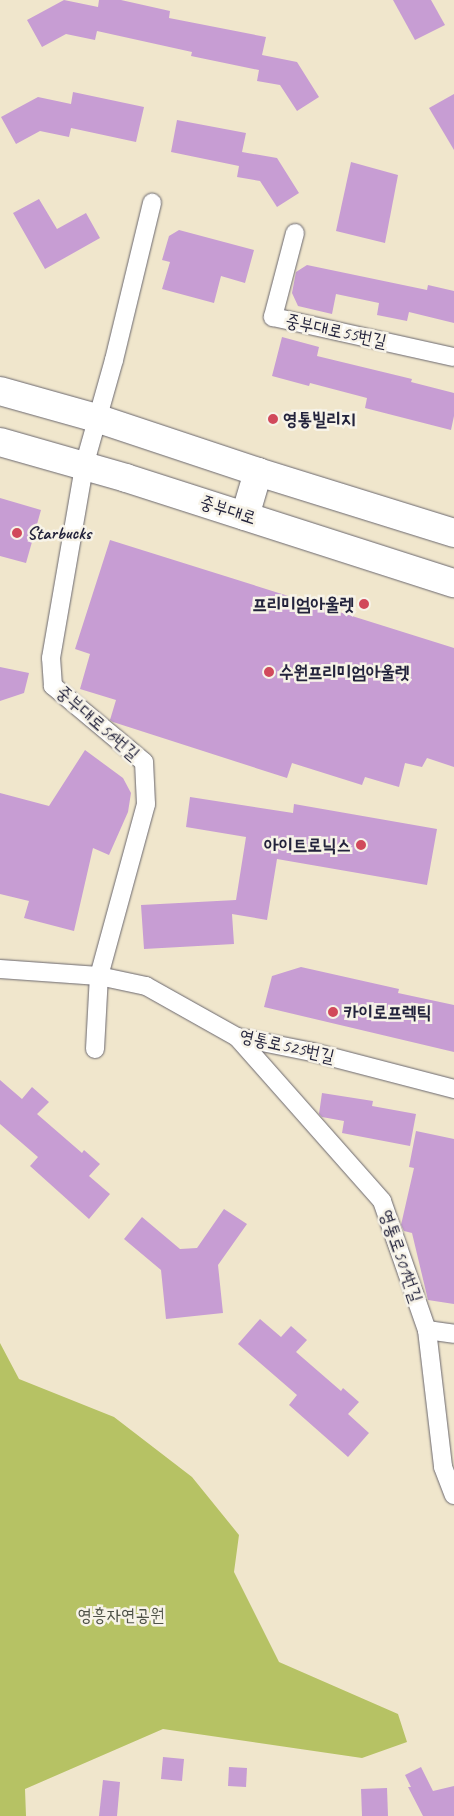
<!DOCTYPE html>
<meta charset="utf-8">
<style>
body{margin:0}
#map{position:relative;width:454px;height:1816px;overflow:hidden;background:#f0e6cc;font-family:Caveat,"Poor Story",sans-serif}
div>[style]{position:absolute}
.green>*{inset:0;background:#b6c264}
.building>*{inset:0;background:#c79dd3}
.roads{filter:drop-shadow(0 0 1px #6a676e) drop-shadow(0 0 1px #6a676e)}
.street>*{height:18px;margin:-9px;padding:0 9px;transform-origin:9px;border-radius:9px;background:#fff}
.primary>*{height:28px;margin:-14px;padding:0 14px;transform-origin:14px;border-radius:14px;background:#fff}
.dots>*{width:14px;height:14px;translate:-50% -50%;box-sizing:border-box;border:2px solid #f7f3e8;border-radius:50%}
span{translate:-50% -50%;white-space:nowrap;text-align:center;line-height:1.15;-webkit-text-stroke:5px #f7f3e8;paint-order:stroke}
.street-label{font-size:18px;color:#22223b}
.poi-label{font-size:18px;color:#22223b;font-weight:700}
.left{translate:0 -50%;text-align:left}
.right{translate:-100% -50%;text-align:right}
.park-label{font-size:18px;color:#4e5247}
</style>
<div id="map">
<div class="green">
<i style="clip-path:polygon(0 1343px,19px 1379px,114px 1417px,192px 1477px,239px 1535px,234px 1572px,279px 1662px,398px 1714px,407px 1742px,362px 1758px,163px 1729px,25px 1789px,26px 1816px,0 1816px)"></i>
</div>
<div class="building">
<i style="clip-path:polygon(64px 0,98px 7px,99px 0,121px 0,170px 11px,169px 18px,266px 37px,262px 55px,297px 62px,319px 97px,297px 111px,280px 85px,257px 81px,259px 70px,191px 56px,192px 52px,97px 31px,95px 40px,66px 34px,42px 47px,27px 20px)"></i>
<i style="clip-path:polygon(393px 0,431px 0,445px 25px,415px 40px)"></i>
<i style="clip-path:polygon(73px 92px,144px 107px,136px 142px,71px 128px,69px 137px,40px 131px,16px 144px,1px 117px,38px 97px,71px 104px)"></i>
<i style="clip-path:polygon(454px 94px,454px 150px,429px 108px)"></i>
<i style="clip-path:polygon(177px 120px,246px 133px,242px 152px,277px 158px,299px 193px,277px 207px,260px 181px,237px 177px,239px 166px,171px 152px)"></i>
<i style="clip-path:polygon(351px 162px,398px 175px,385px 243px,336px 231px)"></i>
<i style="clip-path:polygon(39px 199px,57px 229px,86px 213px,100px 238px,45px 269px,13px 213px)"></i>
<i style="clip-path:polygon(179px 230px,254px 250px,245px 283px,221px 276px,214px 303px,162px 289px,170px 262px,162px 260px,169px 236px)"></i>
<i style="clip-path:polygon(307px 265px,427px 290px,428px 285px,454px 291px,454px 323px,409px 312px,407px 321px,377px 315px,379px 303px,336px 294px,332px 314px,298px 306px,292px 293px,296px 272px)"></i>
<i style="clip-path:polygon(282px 337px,319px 347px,317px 356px,412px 379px,411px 382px,454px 393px,454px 416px,451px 430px,365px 408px,367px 398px,310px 383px,309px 386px,272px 376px)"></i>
<i style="clip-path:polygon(0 498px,41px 510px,26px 563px,0 556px)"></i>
<i style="clip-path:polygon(110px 540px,454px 648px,454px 767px,427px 758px,422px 767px,405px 763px,399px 787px,365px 777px,362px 785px,292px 763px,287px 778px,113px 722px,110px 720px,116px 700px,80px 689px,90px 654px,75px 649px)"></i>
<i style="clip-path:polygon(0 667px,29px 673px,24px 693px,0 701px)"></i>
<i style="clip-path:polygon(85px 750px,123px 778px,131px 793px,128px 812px,109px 855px,93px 848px,74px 931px,24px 918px,29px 901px,0 894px,0 793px,49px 806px)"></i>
<i style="clip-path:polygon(190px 797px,293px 813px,294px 804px,437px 829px,427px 885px,277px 859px,267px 920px,232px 914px,234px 944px,144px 949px,141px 905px,236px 900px,246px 837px,186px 827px)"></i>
<i style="clip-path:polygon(301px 967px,399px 989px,398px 993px,454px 1005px,454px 1052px,264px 1007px,272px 976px)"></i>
<i style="clip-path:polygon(0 1080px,22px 1099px,32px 1087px,49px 1102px,37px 1114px,82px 1153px,84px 1150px,100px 1164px,89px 1176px,110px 1194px,89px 1219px,30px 1166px,38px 1157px,0 1124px)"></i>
<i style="clip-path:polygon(322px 1093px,373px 1101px,372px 1106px,416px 1114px,410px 1146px,342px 1133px,344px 1121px,322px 1117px,319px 1114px)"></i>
<i style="clip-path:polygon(416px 1131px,454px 1139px,454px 1304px,428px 1300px,412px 1233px,404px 1231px,401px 1225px,414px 1168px,409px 1167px)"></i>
<i style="clip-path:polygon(224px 1209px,247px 1224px,218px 1265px,223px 1313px,166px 1319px,161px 1270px,124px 1239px,142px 1217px,180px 1249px,197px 1248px)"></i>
<i style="clip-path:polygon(260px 1319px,281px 1337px,291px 1326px,307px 1340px,296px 1352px,341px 1391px,343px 1388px,359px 1402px,348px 1414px,369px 1433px,348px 1457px,289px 1405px,297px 1395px,238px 1344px)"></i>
<i style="clip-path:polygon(163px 1757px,184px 1759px,182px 1781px,161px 1779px)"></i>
<i style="clip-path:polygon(229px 1767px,247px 1768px,246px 1787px,228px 1786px)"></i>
<i style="clip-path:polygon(421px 1767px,433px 1791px,454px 1786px,454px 1816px,423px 1816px,408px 1787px,411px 1787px,405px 1775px)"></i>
<i style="clip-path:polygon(103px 1780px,120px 1782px,117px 1816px,99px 1816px)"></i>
<i style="clip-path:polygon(387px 1788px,388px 1816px,362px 1816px,361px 1789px)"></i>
</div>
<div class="roads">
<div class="street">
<i style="left:295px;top:233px;width:87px;rotate:104.7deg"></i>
<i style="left:273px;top:317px;width:185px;rotate:12.5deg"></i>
<i style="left:0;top:969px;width:99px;rotate:4deg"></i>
<i style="left:99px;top:976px;width:48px;rotate:12deg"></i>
<i style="left:146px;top:986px;width:104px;rotate:29.3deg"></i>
<i style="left:237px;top:1037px;width:76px;rotate:11.3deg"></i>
<i style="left:312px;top:1052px;width:147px;rotate:14.6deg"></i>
<i style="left:237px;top:1037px;width:219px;rotate:48.5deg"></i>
<i style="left:382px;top:1201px;width:137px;rotate:70.8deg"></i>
<i style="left:427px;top:1330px;width:138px;rotate:83.3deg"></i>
<i style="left:443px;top:1467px;width:30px;rotate:69deg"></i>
<i style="left:95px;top:1049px;width:73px;rotate:-86.9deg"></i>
<i style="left:99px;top:976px;width:178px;rotate:-74.7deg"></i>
<i style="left:146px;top:804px;width:42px;rotate:-92.7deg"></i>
<i style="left:144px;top:762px;width:119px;rotate:-140.1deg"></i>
<i style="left:53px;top:686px;width:28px;rotate:-94deg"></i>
<i style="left:51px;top:658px;width:195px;rotate:-80.2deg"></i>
<i style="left:84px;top:466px;width:110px;rotate:-74.2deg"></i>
<i style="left:114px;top:360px;width:162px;rotate:-76.4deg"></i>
<i style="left:427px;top:1330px;width:27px;rotate:8deg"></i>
</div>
<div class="primary">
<i style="left:0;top:391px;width:100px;rotate:15.7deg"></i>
<i style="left:96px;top:418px;width:171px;rotate:18.4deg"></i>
<i style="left:258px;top:472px;width:205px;rotate:17.3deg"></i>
<i style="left:0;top:442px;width:131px;rotate:15.9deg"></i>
<i style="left:126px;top:478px;width:344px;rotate:17.8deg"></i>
<i style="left:245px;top:516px;width:46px;rotate:-73.5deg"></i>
</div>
</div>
<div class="dots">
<i style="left:273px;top:419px;background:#d1495b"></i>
<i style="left:17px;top:533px;background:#d1495b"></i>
<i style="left:364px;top:604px;background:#d1495b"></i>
<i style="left:269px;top:672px;background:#d1495b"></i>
<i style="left:361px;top:845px;background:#d1495b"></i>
<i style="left:333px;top:1012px;background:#d1495b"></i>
</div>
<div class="street-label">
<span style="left:336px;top:331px;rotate:12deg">중부대로55번길</span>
<span style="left:228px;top:510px;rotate:18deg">중부대로</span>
<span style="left:98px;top:723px;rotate:41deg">중부대로56번길</span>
<span style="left:287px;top:1046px;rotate:13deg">영통로525번길</span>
<span style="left:401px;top:1256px;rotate:71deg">영통로501번길</span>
</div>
<div class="poi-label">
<span class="left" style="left:283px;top:419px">영통빌리지</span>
<span class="left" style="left:27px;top:533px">Starbucks</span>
<span class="right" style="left:354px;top:604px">프리미엄아울렛</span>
<span class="left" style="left:279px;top:672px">수원프리미엄아울렛</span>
<span class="right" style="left:351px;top:845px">아이트로닉스</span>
<span class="left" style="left:344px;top:1012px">카이로프렉틱</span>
</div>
<div class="park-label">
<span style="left:121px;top:1615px">영흥자연공원</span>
</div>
</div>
